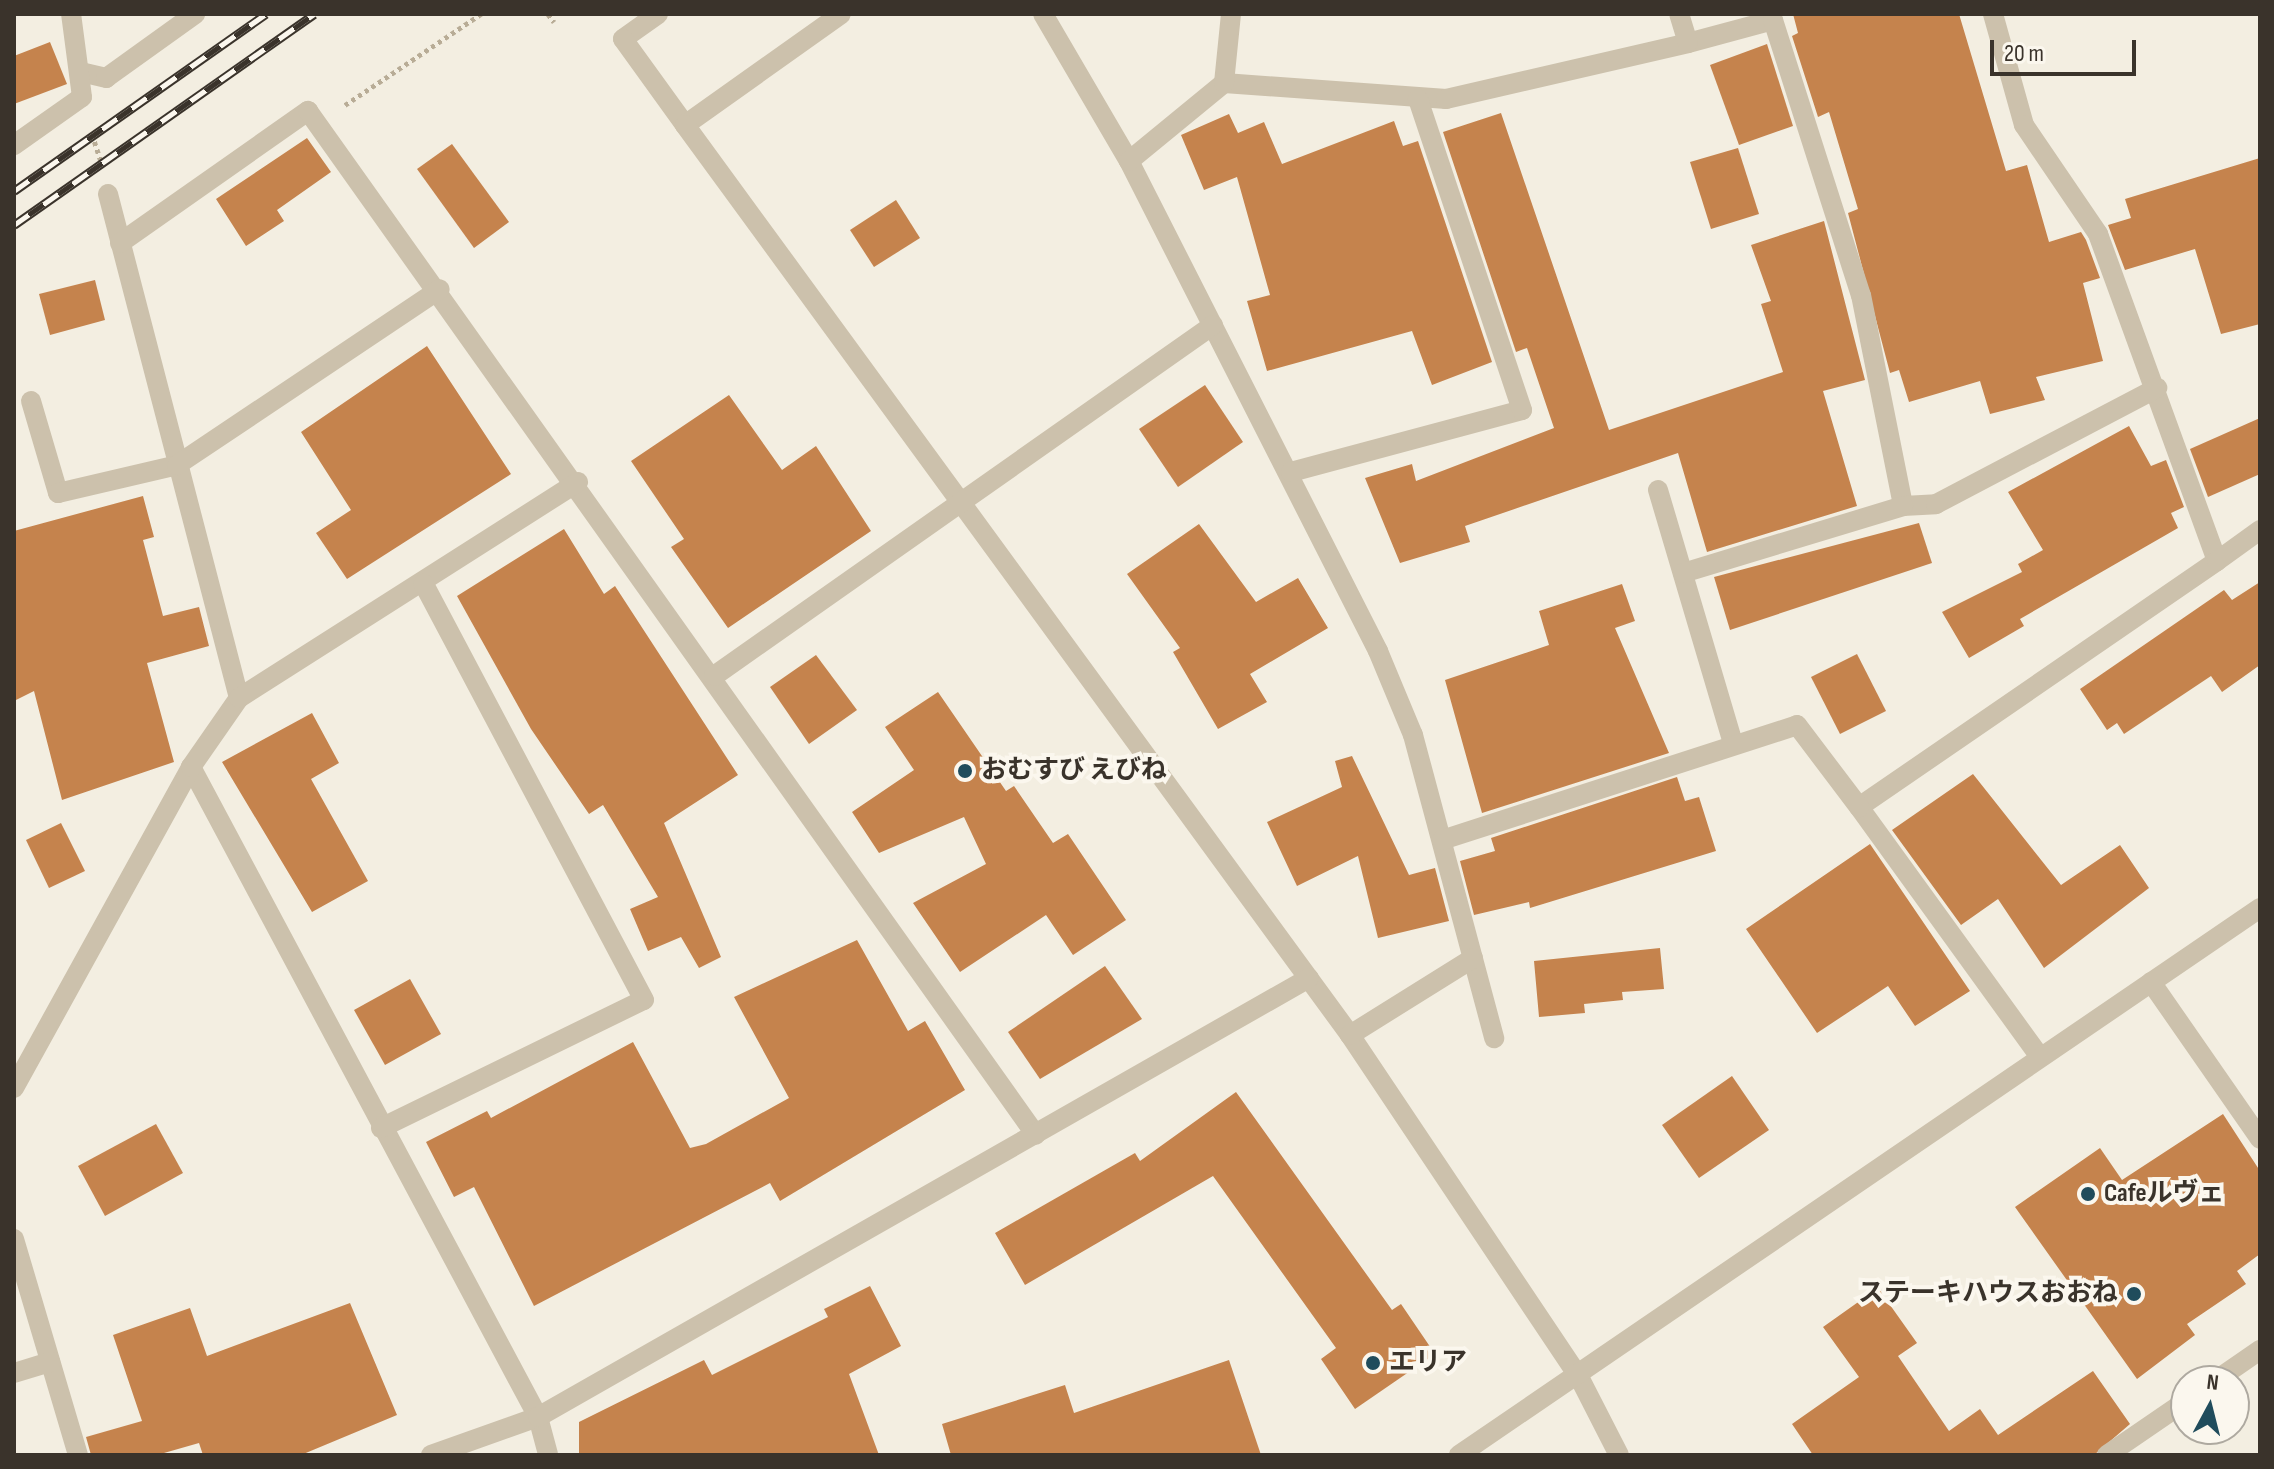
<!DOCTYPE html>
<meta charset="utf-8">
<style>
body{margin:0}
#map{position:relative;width:2274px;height:1469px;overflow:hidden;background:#f3eee1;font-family:"Sofia Sans Condensed","Noto Sans JP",sans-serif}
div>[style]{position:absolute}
.building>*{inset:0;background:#c5834d}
.path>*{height:5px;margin-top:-2.5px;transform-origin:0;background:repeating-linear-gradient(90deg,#b8ac96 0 4px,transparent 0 8px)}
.minor>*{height:20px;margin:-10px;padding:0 10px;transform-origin:10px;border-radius:10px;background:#ccc1ac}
.rail>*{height:9px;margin-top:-4.5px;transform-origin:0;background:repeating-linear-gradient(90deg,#fbf7ee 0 18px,#3a332b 0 36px);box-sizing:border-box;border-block:2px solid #3a332b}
.dots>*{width:22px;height:22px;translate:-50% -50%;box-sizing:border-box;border:4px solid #fbf7ee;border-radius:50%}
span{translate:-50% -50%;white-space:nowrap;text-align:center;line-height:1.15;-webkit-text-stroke:8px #fbf7ee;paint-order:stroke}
.poi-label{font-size:26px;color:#3a332b;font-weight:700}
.left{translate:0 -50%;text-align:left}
.right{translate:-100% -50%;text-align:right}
.frame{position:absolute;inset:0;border:16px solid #3a332b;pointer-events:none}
.north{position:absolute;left:2170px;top:1365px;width:80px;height:80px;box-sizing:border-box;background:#fbf7ee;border:2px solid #aea9a0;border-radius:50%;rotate:7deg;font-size:22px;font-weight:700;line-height:32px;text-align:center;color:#3a332b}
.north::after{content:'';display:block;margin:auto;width:28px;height:36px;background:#204c5c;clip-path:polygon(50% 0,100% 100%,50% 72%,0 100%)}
.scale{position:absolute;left:1990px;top:40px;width:146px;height:36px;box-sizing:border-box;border:4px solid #3a332b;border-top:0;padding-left:10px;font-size:24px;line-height:28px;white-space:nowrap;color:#3a332b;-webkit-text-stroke:6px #fbf7ee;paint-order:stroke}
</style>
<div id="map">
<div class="building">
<i style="clip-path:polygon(1793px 14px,1959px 14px,2006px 171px,2027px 165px,2049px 242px,2081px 232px,2086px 240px,2100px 278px,2083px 283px,2103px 361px,2036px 377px,2045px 400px,1990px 414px,1980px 381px,1909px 402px,1899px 370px,1890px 373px,1848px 213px,1858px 209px,1829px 112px,1818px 117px,1792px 36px,1798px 33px)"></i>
<i style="clip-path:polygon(50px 42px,67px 84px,14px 104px,14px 56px)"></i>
<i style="clip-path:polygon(1767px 44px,1793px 126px,1739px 145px,1710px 65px)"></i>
<i style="clip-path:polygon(1501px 113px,1609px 430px,1783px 372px,1761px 304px,1771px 301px,1751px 245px,1824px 221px,1865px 380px,1823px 391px,1857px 506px,1707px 552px,1678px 453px,1465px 526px,1470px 542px,1400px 563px,1365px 478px,1412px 464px,1416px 481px,1554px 428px,1527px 348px,1516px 352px,1443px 132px)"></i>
<i style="clip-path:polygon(1229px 114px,1238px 133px,1264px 122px,1282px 164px,1394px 121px,1403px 146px,1418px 141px,1492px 362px,1432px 385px,1412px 331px,1267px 371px,1247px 301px,1270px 295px,1237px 177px,1204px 190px,1181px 135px)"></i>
<i style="clip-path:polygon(307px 138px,331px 172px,277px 210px,284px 221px,246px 246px,216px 199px)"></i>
<i style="clip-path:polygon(452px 144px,509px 222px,474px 248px,417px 169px)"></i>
<i style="clip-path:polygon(1738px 148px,1759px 214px,1711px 229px,1690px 162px)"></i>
<i style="clip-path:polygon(2260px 158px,2260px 324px,2221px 334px,2195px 249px,2125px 270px,2108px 225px,2131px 218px,2125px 199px)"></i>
<i style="clip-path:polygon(896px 200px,920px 238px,874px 267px,850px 230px)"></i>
<i style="clip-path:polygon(95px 280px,105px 320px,50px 335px,39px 294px)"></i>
<i style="clip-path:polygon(427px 346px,511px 474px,347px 579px,316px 533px,351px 510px,301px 432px)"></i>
<i style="clip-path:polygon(1205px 385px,1243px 442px,1178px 487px,1139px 429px)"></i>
<i style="clip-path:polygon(729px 395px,782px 470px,816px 446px,871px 531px,728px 628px,671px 547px,684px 539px,631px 461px)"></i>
<i style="clip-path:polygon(2260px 418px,2260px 474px,2208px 497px,2190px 449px)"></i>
<i style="clip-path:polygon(2129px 426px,2151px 466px,2166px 460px,2184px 507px,2171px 513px,2178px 528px,2020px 619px,2024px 626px,1969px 658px,1942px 612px,2022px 572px,2018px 564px,2043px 550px,2008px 492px)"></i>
<i style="clip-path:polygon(143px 496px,154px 537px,143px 540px,163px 616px,199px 607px,209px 646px,147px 663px,174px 762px,62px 800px,34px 691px,14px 701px,14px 531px)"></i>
<i style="clip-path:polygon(1919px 523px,1932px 563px,1730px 630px,1714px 577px)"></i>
<i style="clip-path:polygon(1199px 524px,1256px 602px,1298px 578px,1328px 628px,1250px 674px,1267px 702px,1218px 729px,1173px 652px,1180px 648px,1127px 574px)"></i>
<i style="clip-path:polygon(564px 529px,604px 594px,615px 586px,738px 775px,664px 823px,721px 957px,699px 968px,681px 937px,648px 951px,630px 909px,658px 897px,603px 805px,589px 814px,531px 729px,457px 596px)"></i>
<i style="clip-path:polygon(2260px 582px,2260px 665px,2222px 692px,2211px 676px,2124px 734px,2117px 723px,2107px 730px,2080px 689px,2224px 590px,2232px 600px)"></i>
<i style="clip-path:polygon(1622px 584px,1635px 621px,1615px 628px,1669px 753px,1482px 813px,1445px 680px,1549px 645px,1539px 611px)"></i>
<i style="clip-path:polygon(1857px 654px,1886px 711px,1840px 734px,1811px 677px)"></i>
<i style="clip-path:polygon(816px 655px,857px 710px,809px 744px,770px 687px)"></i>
<i style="clip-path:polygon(938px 692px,1006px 791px,1014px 786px,1053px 843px,1068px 834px,1126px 920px,1073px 955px,1046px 915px,960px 972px,913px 903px,986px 864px,964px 817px,879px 853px,852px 812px,914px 770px,885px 727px)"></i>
<i style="clip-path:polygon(312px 713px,339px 763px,311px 779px,368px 881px,312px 912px,222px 762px)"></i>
<i style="clip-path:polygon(1352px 756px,1409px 875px,1435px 868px,1449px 921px,1378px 938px,1358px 856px,1297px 886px,1267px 822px,1342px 787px,1335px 761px)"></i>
<i style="clip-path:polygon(1973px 774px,2061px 885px,2120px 845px,2149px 888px,2044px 968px,1998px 899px,1961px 925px,1892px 830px)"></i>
<i style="clip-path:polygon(1677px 777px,1685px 801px,1699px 797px,1716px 851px,1530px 908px,1529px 902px,1474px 915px,1460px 861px,1495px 851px,1491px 838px)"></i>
<i style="clip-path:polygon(61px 823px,85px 871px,49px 888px,26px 840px)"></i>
<i style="clip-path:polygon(1870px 844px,1970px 991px,1915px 1026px,1888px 986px,1817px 1033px,1746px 929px)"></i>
<i style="clip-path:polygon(857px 940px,908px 1031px,925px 1021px,965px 1090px,780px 1201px,770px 1183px,534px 1306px,474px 1187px,454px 1197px,426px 1142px,487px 1111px,491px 1118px,633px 1042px,690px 1148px,706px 1144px,789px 1098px,734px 997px)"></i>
<i style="clip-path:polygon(1660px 948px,1664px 989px,1622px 992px,1623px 1000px,1584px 1004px,1585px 1013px,1539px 1017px,1534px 961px)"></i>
<i style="clip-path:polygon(1105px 966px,1142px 1019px,1040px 1079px,1008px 1032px)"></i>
<i style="clip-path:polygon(410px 979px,441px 1034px,385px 1065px,354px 1010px)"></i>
<i style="clip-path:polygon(1732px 1076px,1769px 1130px,1699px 1178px,1662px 1125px)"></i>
<i style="clip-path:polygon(1236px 1092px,1392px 1310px,1401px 1304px,1435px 1354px,1355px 1409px,1321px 1359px,1336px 1348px,1213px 1176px,1025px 1285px,995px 1233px,1135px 1153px,1140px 1161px)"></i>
<i style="clip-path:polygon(2223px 1114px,2260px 1171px,2260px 1254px,2237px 1271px,2246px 1284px,2187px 1324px,2195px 1335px,2137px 1379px,2015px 1207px,2100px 1148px,2122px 1180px)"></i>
<i style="clip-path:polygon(156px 1124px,183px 1173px,105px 1216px,78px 1166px)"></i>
<i style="clip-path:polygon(870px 1286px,901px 1346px,849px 1374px,879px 1455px,579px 1455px,579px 1422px,704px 1360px,712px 1375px,828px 1317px,824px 1309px)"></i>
<i style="clip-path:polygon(1878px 1288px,1917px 1343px,1898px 1356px,1949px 1431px,1980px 1409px,1998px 1435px,2093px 1371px,2130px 1424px,2094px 1455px,1813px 1455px,1792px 1424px,1859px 1377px,1823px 1327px)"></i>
<i style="clip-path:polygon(350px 1303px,397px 1415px,301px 1455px,203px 1455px,199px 1443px,157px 1455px,91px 1455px,86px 1437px,142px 1421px,113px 1335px,190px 1308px,207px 1356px)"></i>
<i style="clip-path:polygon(1229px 1360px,1261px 1455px,951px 1455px,942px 1424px,1065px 1385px,1074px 1413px)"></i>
</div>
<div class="path">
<i style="left:548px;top:14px;width:10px;rotate:53deg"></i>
<i style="left:345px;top:105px;width:164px;rotate:-33.8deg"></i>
<i style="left:92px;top:134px;width:29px;rotate:72deg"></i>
</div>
<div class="minor">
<i style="left:658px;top:14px;width:43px;rotate:144.5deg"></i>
<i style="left:623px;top:39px;width:106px;rotate:54.2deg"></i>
<i style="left:685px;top:125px;width:191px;rotate:-35.4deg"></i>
<i style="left:1043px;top:14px;width:170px;rotate:59.7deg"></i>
<i style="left:1129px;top:161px;width:550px;rotate:63.06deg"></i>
<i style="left:1378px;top:651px;width:91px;rotate:67.4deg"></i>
<i style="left:1413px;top:735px;width:314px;rotate:75deg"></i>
<i style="left:1993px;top:14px;width:115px;rotate:74.4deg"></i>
<i style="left:2024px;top:125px;width:132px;rotate:55.8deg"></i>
<i style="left:2098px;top:234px;width:348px;rotate:70deg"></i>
<i style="left:2217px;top:561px;width:434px;rotate:145.5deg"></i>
<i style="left:1859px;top:807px;width:307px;rotate:54.1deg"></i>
<i style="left:1688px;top:43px;width:88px;rotate:-15.1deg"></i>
<i style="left:1773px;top:20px;width:289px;rotate:72.3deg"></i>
<i style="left:1861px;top:295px;width:215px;rotate:78.7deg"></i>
<i style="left:1903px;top:506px;width:33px;rotate:-3deg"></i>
<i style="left:1936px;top:504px;width:250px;rotate:-27.7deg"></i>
<i style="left:85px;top:73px;width:22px;rotate:13deg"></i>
<i style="left:106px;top:78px;width:110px;rotate:-35.7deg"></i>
<i style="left:1224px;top:83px;width:223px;rotate:4.1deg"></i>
<i style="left:1446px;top:99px;width:248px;rotate:-13deg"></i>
<i style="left:1688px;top:43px;width:30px;rotate:-107deg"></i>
<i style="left:685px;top:125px;width:1127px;rotate:53.84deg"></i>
<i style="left:1350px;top:1035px;width:409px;rotate:56.2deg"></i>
<i style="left:1578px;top:1375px;width:90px;rotate:62.9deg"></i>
<i style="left:14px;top:145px;width:83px;rotate:-35.2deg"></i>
<i style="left:82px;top:97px;width:84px;rotate:-97.5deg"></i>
<i style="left:1129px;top:161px;width:123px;rotate:-39.4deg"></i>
<i style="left:1224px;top:83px;width:69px;rotate:-84.2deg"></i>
<i style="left:108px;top:194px;width:521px;rotate:75.43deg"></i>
<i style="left:120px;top:243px;width:230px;rotate:-35.1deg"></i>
<i style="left:308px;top:111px;width:1256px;rotate:54.59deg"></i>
<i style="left:31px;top:401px;width:96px;rotate:73.6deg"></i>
<i style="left:58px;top:493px;width:122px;rotate:-13.2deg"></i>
<i style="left:177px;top:465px;width:316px;rotate:-33.8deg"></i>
<i style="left:1291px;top:472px;width:239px;rotate:-15deg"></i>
<i style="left:1522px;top:410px;width:328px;rotate:-108.5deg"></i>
<i style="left:1658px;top:490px;width:264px;rotate:73.5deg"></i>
<i style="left:2217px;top:561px;width:53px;rotate:-35.8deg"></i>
<i style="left:1683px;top:573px;width:230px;rotate:-16.9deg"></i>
<i style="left:714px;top:676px;width:610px;rotate:-35.12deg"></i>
<i style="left:191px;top:767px;width:737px;rotate:61.9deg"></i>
<i style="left:538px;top:1417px;width:39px;rotate:75deg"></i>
<i style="left:1442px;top:840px;width:373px;rotate:-17.9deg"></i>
<i style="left:1797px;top:725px;width:103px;rotate:52.9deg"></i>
<i style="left:2151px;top:982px;width:191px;rotate:55.2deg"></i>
<i style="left:1350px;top:1035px;width:145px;rotate:-32deg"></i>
<i style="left:14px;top:1088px;width:367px;rotate:-61.1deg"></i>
<i style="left:191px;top:767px;width:84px;rotate:-55.2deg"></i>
<i style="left:239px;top:698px;width:402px;rotate:-32.5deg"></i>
<i style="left:381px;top:1128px;width:292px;rotate:-26deg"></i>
<i style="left:644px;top:1000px;width:471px;rotate:-117.9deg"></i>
<i style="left:14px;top:1239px;width:225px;rotate:73.5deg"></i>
<i style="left:14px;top:1373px;width:38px;rotate:-17deg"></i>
<i style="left:2215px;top:1381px;width:55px;rotate:-34.6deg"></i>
<i style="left:431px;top:1455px;width:114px;rotate:-19.6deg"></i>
<i style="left:538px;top:1417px;width:887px;rotate:-29.66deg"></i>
<i style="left:1459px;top:1455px;width:970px;rotate:-34.33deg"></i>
<i style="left:2107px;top:1455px;width:96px;rotate:-34.4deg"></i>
</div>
<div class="rail">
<i style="left:14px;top:191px;width:308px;rotate:-35.1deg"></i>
<i style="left:14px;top:225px;width:367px;rotate:-35.1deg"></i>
</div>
<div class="dots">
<i style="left:965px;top:771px;background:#204c5c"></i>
<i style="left:2088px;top:1194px;background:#204c5c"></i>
<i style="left:2134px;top:1294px;background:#204c5c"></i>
<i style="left:1373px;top:1363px;background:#204c5c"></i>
</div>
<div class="poi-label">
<span class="left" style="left:981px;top:771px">おむすび えびね</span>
<span class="left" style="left:2104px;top:1194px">Cafeルヴェ</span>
<span class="right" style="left:2118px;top:1294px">ステーキハウスおおね</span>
<span class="left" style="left:1389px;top:1363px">エリア</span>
</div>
<div class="frame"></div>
<div class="north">N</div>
<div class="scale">20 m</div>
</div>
